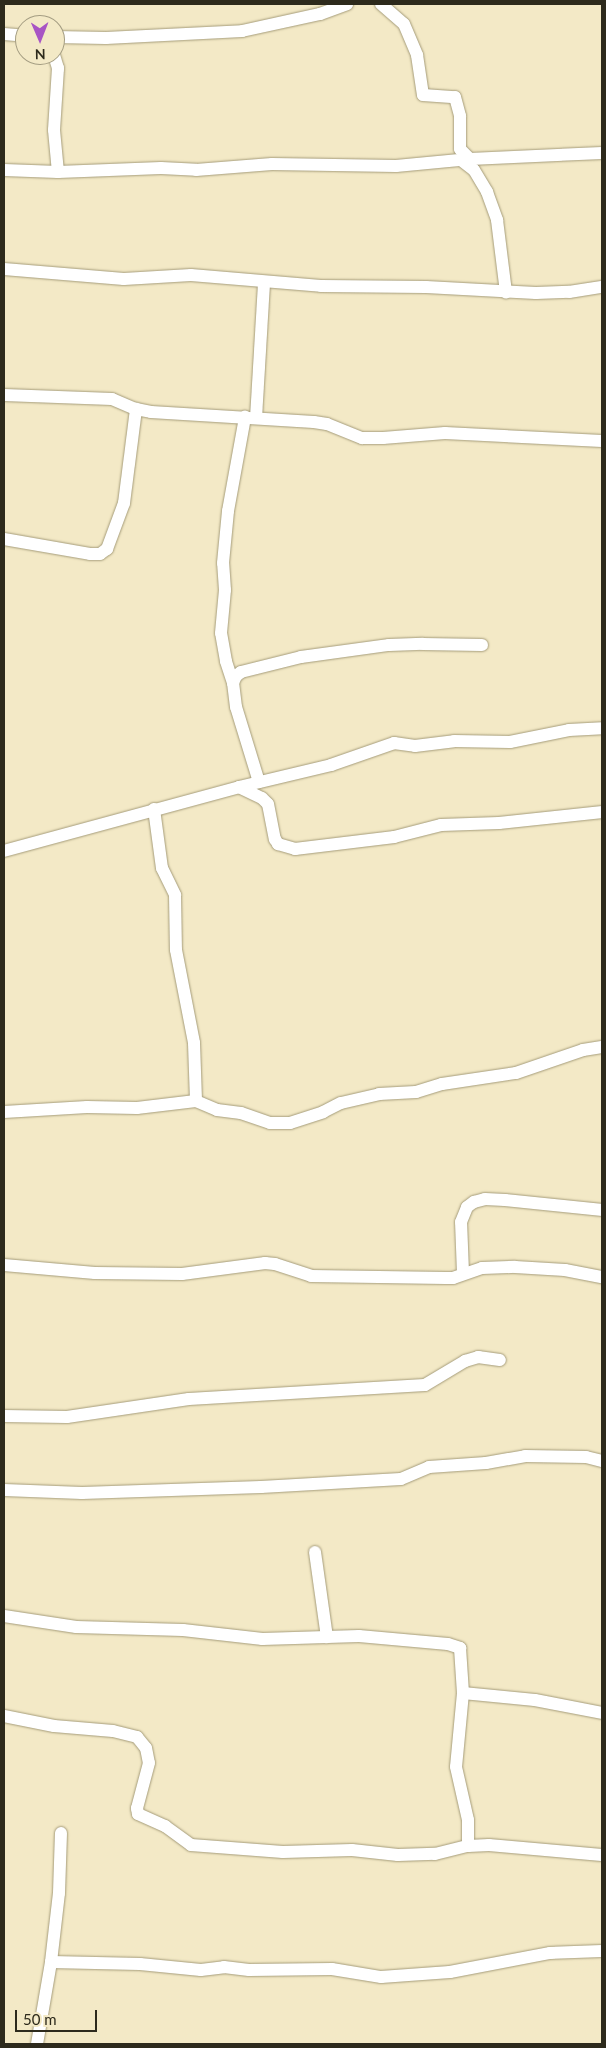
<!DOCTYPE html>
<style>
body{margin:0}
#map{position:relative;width:606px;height:2048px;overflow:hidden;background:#f3e9c6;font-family:Lato,sans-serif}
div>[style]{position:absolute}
.roads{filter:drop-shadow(0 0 1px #a59c7a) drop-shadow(0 0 1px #a59c7a)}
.street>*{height:12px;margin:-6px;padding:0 6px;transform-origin:6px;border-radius:6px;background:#fff}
span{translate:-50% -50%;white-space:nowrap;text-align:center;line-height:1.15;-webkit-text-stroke:4px #f3e9c6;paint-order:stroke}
.frame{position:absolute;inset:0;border:5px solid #2d2a1c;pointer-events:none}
.north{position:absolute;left:15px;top:15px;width:50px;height:50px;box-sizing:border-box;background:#f3e9c6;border:1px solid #a49d82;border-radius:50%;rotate:179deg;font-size:14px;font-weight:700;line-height:20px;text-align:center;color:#2d2a1c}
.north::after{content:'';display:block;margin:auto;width:18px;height:22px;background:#a854c4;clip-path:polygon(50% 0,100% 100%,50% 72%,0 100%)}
.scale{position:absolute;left:15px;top:2010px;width:82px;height:22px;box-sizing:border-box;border:2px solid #2d2a1c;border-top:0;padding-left:6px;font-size:15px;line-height:18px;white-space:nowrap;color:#2d2a1c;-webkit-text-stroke:4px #f3e9c6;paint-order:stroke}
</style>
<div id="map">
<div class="roads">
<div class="street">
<i style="left:381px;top:4px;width:30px;rotate:41deg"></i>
<i style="left:404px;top:24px;width:34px;rotate:67deg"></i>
<i style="left:417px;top:55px;width:40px;rotate:81.5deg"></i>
<i style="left:423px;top:95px;width:32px;rotate:4deg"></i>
<i style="left:455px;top:97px;width:20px;rotate:75deg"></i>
<i style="left:460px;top:116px;width:33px;rotate:90deg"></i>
<i style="left:460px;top:149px;width:14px;rotate:45deg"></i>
<i style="left:4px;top:34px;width:21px;rotate:5deg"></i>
<i style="left:55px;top:37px;width:51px;rotate:1.1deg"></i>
<i style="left:106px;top:38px;width:136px;rotate:-2.9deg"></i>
<i style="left:242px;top:31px;width:80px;rotate:-12.3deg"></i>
<i style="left:320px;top:14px;width:29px;rotate:-20deg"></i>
<i style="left:54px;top:55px;width:14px;rotate:73deg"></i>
<i style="left:58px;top:68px;width:62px;rotate:93.7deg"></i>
<i style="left:54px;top:130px;width:42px;rotate:84.6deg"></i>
<i style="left:461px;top:160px;width:16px;rotate:38deg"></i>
<i style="left:474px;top:170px;width:26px;rotate:59deg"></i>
<i style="left:487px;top:192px;width:30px;rotate:70deg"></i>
<i style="left:497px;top:220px;width:73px;rotate:82.9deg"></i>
<i style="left:4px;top:170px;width:54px;rotate:2.1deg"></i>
<i style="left:58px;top:172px;width:103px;rotate:-2.2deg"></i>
<i style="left:161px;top:168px;width:35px;rotate:3deg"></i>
<i style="left:196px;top:170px;width:76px;rotate:-4.5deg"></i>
<i style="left:272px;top:164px;width:124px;rotate:0.9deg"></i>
<i style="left:396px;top:166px;width:74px;rotate:-5.4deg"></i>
<i style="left:470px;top:159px;width:132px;rotate:-2.6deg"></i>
<i style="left:4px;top:269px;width:120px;rotate:4.8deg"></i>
<i style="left:124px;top:279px;width:67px;rotate:-3.4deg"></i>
<i style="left:191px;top:275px;width:130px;rotate:4.8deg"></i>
<i style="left:321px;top:286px;width:105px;rotate:0.5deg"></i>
<i style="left:426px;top:287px;width:110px;rotate:3.1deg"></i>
<i style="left:536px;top:293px;width:33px;rotate:-2deg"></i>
<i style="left:569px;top:292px;width:33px;rotate:-9deg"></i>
<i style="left:4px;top:395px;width:108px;rotate:2.1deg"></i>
<i style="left:112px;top:399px;width:26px;rotate:23deg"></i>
<i style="left:136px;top:409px;width:15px;rotate:11deg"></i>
<i style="left:151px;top:412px;width:163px;rotate:3.5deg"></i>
<i style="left:314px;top:422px;width:13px;rotate:9deg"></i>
<i style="left:327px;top:424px;width:38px;rotate:22deg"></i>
<i style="left:362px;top:438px;width:21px"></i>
<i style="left:383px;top:438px;width:62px;rotate:-4.6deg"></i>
<i style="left:445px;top:433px;width:157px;rotate:2.9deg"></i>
<i style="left:256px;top:418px;width:136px;rotate:-86.6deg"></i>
<i style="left:4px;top:539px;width:87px;rotate:9.9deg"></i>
<i style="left:90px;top:554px;width:10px"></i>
<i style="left:100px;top:554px;width:9px;rotate:-36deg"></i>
<i style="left:107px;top:549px;width:49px;rotate:-69.7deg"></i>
<i style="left:124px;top:503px;width:95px;rotate:-82.7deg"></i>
<i style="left:233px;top:683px;width:23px;rotate:-108deg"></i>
<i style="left:226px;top:661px;width:28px;rotate:-100deg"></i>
<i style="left:221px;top:633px;width:43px;rotate:-84.7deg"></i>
<i style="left:225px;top:590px;width:27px;rotate:-94deg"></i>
<i style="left:223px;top:563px;width:52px;rotate:-84.5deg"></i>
<i style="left:228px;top:511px;width:96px;rotate:-79.7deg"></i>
<i style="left:259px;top:782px;width:78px;rotate:-107deg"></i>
<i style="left:236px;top:707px;width:24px;rotate:-97deg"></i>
<i style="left:233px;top:683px;width:8px;rotate:-67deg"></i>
<i style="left:236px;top:676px;width:6px;rotate:-39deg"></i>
<i style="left:241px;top:672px;width:62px;rotate:-14deg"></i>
<i style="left:301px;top:657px;width:89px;rotate:-7.8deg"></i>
<i style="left:389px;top:645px;width:34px;rotate:-2deg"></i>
<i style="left:423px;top:644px;width:59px;rotate:1deg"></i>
<i style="left:239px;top:787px;width:25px;rotate:26deg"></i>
<i style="left:262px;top:798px;width:8px;rotate:45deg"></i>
<i style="left:268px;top:804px;width:36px;rotate:79deg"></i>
<i style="left:275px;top:839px;width:6px;rotate:59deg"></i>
<i style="left:278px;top:844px;width:18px;rotate:16deg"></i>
<i style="left:295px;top:849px;width:100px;rotate:-6.9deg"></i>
<i style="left:394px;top:837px;width:49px;rotate:-14.3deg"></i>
<i style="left:441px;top:825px;width:58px;rotate:-2deg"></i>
<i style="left:499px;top:823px;width:104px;rotate:-6.1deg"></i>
<i style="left:154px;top:809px;width:60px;rotate:82.3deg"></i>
<i style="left:162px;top:868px;width:30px;rotate:64deg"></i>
<i style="left:175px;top:895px;width:55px;rotate:89deg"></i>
<i style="left:176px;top:950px;width:95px;rotate:79deg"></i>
<i style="left:194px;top:1043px;width:58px;rotate:88deg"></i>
<i style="left:4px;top:851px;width:244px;rotate:-15.2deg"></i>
<i style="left:239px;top:787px;width:95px;rotate:-13.4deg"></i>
<i style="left:331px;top:765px;width:67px;rotate:-19.2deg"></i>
<i style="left:394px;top:743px;width:21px;rotate:8deg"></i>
<i style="left:415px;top:746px;width:39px;rotate:-7deg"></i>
<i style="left:454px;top:741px;width:56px;rotate:1deg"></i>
<i style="left:510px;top:742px;width:60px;rotate:-11.5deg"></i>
<i style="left:569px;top:730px;width:33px;rotate:-3deg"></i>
<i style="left:4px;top:1112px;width:83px;rotate:-3.4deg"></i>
<i style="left:87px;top:1107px;width:50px;rotate:1.1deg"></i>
<i style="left:137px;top:1108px;width:59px;rotate:-6.8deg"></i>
<i style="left:196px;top:1101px;width:23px;rotate:23deg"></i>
<i style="left:217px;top:1110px;width:24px;rotate:7deg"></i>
<i style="left:241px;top:1113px;width:31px;rotate:19deg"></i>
<i style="left:270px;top:1123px;width:20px"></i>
<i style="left:290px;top:1123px;width:35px;rotate:-18deg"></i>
<i style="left:323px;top:1112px;width:20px;rotate:-27deg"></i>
<i style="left:341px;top:1103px;width:39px;rotate:-13deg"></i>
<i style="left:379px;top:1094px;width:37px;rotate:-3deg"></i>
<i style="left:416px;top:1092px;width:27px;rotate:-17deg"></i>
<i style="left:442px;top:1084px;width:75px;rotate:-8.5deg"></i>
<i style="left:516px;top:1073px;width:71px;rotate:-18.9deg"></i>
<i style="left:583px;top:1050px;width:19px;rotate:-9deg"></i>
<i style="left:4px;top:1265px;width:91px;rotate:5deg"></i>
<i style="left:95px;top:1273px;width:87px;rotate:0.7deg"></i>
<i style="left:182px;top:1274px;width:84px;rotate:-7.5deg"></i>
<i style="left:265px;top:1263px;width:10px;rotate:6deg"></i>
<i style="left:275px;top:1264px;width:38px;rotate:18deg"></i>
<i style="left:311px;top:1276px;width:135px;rotate:0.8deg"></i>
<i style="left:446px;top:1278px;width:7px"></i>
<i style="left:453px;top:1278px;width:31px;rotate:-19deg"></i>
<i style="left:482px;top:1268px;width:33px;rotate:-2deg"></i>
<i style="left:515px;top:1267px;width:50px;rotate:3.4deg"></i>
<i style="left:565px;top:1270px;width:38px;rotate:11deg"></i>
<i style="left:463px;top:1273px;width:51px;rotate:-92.2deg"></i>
<i style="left:461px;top:1222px;width:16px;rotate:-68deg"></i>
<i style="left:467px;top:1207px;width:9px;rotate:-36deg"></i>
<i style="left:474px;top:1202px;width:11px;rotate:-15deg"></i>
<i style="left:485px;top:1199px;width:20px;rotate:3deg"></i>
<i style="left:505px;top:1200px;width:98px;rotate:5.9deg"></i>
<i style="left:4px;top:1416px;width:63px;rotate:0.9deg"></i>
<i style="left:67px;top:1417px;width:123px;rotate:-8.4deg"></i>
<i style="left:189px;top:1399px;width:236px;rotate:-3.4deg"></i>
<i style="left:425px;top:1385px;width:47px;rotate:-31deg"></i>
<i style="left:465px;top:1361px;width:14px;rotate:-17deg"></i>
<i style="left:478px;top:1357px;width:22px;rotate:8deg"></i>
<i style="left:4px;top:1490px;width:78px;rotate:2.2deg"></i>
<i style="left:82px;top:1493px;width:179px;rotate:-1.9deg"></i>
<i style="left:261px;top:1487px;width:140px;rotate:-3.3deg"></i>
<i style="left:401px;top:1479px;width:30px;rotate:-23deg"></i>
<i style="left:429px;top:1467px;width:57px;rotate:-4deg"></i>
<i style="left:486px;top:1463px;width:40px;rotate:-10deg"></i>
<i style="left:525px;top:1456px;width:61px;rotate:0.9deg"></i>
<i style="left:586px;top:1457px;width:16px;rotate:14deg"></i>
<i style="left:315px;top:1552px;width:86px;rotate:82deg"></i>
<i style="left:4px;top:1616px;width:73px;rotate:8.7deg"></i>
<i style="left:76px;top:1627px;width:107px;rotate:1.6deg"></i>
<i style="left:183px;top:1630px;width:80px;rotate:6.5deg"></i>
<i style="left:262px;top:1639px;width:97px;rotate:-1.8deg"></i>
<i style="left:359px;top:1636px;width:89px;rotate:5.1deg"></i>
<i style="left:448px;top:1644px;width:13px;rotate:18deg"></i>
<i style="left:460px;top:1648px;width:45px;rotate:86.2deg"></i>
<i style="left:463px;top:1693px;width:74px;rotate:95.4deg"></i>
<i style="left:456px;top:1767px;width:54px;rotate:77.2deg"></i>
<i style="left:468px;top:1820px;width:26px;rotate:90deg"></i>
<i style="left:463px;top:1693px;width:72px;rotate:5.6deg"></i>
<i style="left:535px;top:1700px;width:68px;rotate:11deg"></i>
<i style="left:4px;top:1716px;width:51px;rotate:11.3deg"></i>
<i style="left:54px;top:1726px;width:59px;rotate:4.8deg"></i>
<i style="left:113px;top:1731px;width:25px;rotate:14deg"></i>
<i style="left:137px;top:1737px;width:14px;rotate:51deg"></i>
<i style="left:146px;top:1748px;width:15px;rotate:79deg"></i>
<i style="left:149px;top:1763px;width:47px;rotate:104.9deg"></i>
<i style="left:137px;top:1808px;width:6px;rotate:81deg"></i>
<i style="left:138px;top:1814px;width:30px;rotate:24deg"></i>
<i style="left:165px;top:1826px;width:32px;rotate:36deg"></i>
<i style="left:191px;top:1845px;width:92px;rotate:4.4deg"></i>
<i style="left:283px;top:1852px;width:69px;rotate:-1.7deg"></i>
<i style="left:352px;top:1850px;width:46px;rotate:6.2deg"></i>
<i style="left:398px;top:1855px;width:37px;rotate:-2deg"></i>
<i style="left:435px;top:1854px;width:34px;rotate:-14deg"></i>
<i style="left:468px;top:1846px;width:21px;rotate:-3deg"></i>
<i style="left:489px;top:1845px;width:113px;rotate:5.1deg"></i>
<i style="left:51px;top:1962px;width:89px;rotate:1.3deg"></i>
<i style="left:140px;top:1964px;width:61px;rotate:5.6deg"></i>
<i style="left:201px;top:1970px;width:23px;rotate:-7deg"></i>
<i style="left:224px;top:1967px;width:25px;rotate:7deg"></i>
<i style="left:249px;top:1970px;width:83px;rotate:-0.7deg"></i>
<i style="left:332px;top:1969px;width:50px;rotate:9.3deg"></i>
<i style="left:381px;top:1977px;width:69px;rotate:-4.1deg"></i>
<i style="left:450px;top:1972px;width:102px;rotate:-10.8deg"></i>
<i style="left:550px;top:1953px;width:52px;rotate:-2.2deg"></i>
<i style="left:37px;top:2044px;width:83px;rotate:-80.3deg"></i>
<i style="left:51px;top:1962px;width:69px;rotate:-83.4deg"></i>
<i style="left:59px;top:1893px;width:60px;rotate:-88.1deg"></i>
</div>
</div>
<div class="frame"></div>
<div class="north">N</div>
<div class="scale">50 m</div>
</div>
